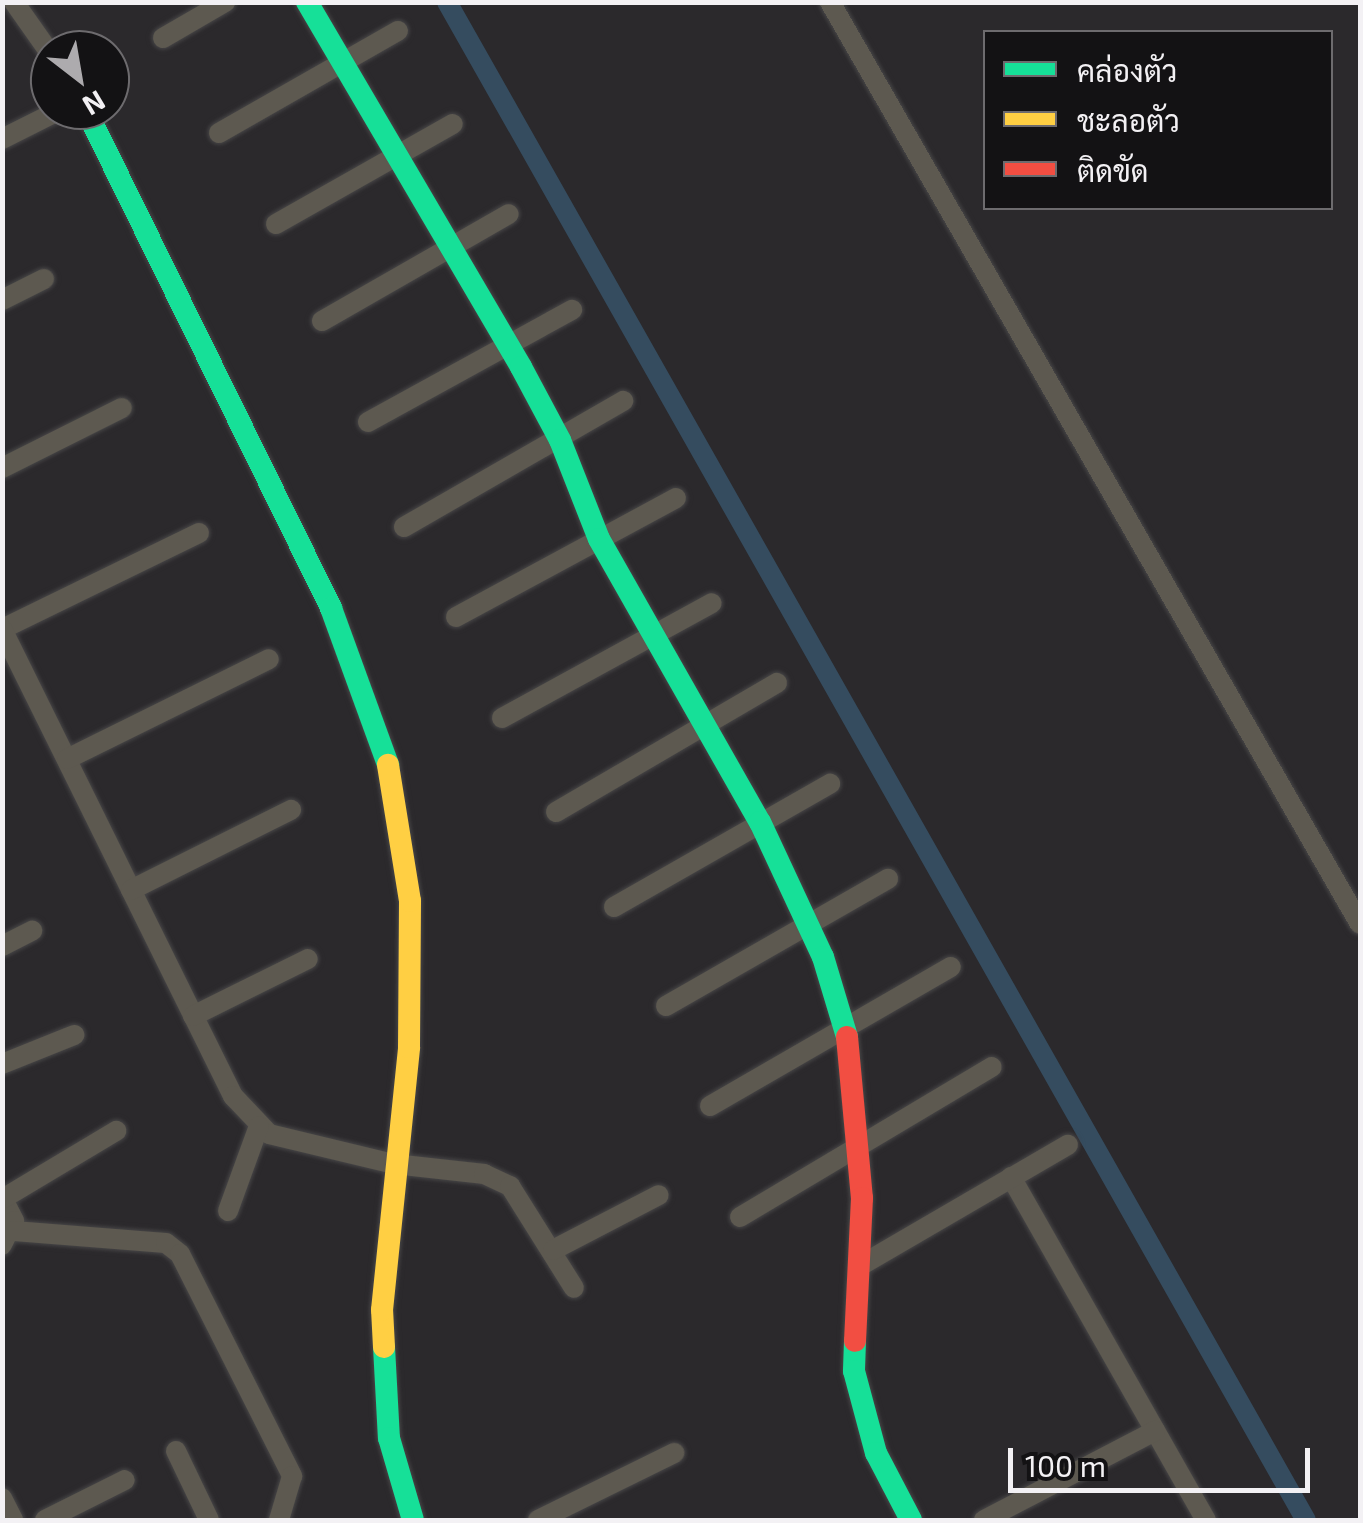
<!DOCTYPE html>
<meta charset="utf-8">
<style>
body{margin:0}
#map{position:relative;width:1363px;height:1523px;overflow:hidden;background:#2b292c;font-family:"Exo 2",Sarabun,sans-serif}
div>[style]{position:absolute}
.canal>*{height:20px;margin:-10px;padding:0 10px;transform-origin:10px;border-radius:10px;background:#354c5f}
.roads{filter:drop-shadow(0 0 2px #474647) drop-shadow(0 0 2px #474647)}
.street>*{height:20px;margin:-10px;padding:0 10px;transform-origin:10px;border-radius:10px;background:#5d5950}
.fast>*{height:22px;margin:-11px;padding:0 11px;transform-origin:11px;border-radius:11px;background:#16e098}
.slow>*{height:22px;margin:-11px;padding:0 11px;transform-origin:11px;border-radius:11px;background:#ffcf43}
.jam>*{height:22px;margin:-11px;padding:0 11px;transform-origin:11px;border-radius:11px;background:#f24e42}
span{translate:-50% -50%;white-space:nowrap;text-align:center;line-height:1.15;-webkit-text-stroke:9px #131214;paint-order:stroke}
.frame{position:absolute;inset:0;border:5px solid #f3f1f4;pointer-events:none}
.legend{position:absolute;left:983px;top:30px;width:350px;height:180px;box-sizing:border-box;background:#131214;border:2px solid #6d6b6e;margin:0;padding:12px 18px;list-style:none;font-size:30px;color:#f3f1f4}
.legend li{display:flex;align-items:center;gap:20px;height:50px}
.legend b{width:50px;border:2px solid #6d6b6e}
.north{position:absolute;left:30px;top:30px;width:100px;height:100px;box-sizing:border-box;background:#131214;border:2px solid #6d6b6e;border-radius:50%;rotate:149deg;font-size:28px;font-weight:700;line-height:40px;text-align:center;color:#f3f1f4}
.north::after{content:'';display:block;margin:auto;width:35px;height:45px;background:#adabae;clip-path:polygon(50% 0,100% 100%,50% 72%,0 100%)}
.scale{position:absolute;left:1008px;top:1448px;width:302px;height:45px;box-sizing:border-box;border:5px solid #f3f1f4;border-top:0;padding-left:12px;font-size:30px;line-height:35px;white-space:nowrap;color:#f3f1f4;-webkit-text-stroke:8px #131214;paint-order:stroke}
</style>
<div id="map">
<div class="canal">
<i style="left:447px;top:2px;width:1744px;rotate:60.5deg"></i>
</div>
<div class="roads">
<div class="street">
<i style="left:14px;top:2px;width:62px;rotate:54.8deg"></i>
<i style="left:830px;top:2px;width:1063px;rotate:60.11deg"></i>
<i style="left:163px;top:38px;width:72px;rotate:-30.1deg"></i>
<i style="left:219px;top:133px;width:206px;rotate:-29.7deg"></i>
<i style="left:2px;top:139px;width:65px;rotate:-26.6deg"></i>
<i style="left:276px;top:224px;width:203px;rotate:-29.5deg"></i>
<i style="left:2px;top:300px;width:47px;rotate:-26.6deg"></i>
<i style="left:322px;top:321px;width:215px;rotate:-29.8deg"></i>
<i style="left:368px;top:422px;width:233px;rotate:-28.8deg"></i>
<i style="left:2px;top:468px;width:134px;rotate:-26.6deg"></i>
<i style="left:404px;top:527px;width:253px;rotate:-29.9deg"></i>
<i style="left:199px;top:533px;width:219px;rotate:154deg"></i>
<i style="left:2px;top:629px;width:521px;rotate:63.68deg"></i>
<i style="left:233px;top:1096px;width:52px;rotate:46.5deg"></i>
<i style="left:269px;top:1134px;width:129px;rotate:13.5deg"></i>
<i style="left:394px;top:1164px;width:91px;rotate:6.3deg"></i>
<i style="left:484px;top:1174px;width:29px;rotate:25deg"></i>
<i style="left:510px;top:1186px;width:120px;rotate:57.9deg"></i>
<i style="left:456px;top:617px;width:250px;rotate:-28.4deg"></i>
<i style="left:502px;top:718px;width:239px;rotate:-28.7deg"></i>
<i style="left:67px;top:759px;width:225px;rotate:-26.3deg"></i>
<i style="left:556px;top:812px;width:256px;rotate:-30.3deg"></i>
<i style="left:131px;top:890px;width:179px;rotate:-26.6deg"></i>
<i style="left:614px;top:907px;width:249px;rotate:-29.7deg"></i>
<i style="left:2px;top:946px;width:34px;rotate:-27deg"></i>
<i style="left:666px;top:1006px;width:256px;rotate:-29.8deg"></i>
<i style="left:193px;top:1016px;width:128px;rotate:-26.4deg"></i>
<i style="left:2px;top:1064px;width:78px;rotate:-21.9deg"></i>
<i style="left:710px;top:1106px;width:278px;rotate:-30deg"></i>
<i style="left:1011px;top:1177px;width:395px;rotate:60.4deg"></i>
<i style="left:2px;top:1197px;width:27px;rotate:63deg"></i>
<i style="left:14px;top:1221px;width:27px;rotate:117deg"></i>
<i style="left:4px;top:1198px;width:131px;rotate:-30.9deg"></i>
<i style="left:228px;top:1211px;width:90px;rotate:-70deg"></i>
<i style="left:740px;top:1217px;width:293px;rotate:-30.8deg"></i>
<i style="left:14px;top:1231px;width:152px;rotate:4.5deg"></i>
<i style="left:166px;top:1243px;width:18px;rotate:38deg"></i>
<i style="left:180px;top:1254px;width:249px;rotate:63.2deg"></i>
<i style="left:292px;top:1476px;width:46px;rotate:106.5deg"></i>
<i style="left:553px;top:1250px;width:119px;rotate:-27.4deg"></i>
<i style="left:858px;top:1267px;width:243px;rotate:-30.2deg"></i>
<i style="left:176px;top:1451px;width:76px;rotate:64.4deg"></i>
<i style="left:2px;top:1498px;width:25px;rotate:63deg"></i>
<i style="left:45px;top:1520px;width:89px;rotate:-26.6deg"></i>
<i style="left:538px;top:1520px;width:152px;rotate:-26.2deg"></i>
<i style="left:984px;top:1520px;width:193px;rotate:-27.5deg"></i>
</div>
<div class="fast">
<i style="left:307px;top:2px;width:423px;rotate:59.6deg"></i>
<i style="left:521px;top:367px;width:83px;rotate:61.9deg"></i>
<i style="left:560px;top:440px;width:106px;rotate:68.5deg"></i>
<i style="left:599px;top:539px;width:326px;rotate:60.4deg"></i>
<i style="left:760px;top:822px;width:149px;rotate:65deg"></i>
<i style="left:823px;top:957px;width:84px;rotate:73.3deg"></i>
<i style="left:86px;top:110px;width:555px;rotate:63.8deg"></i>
<i style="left:331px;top:608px;width:167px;rotate:70deg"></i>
<i style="left:855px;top:1341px;width:30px;rotate:92deg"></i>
<i style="left:854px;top:1371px;width:85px;rotate:75deg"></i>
<i style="left:876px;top:1453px;width:76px;rotate:62.4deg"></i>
<i style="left:384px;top:1347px;width:91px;rotate:86.9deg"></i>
<i style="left:389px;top:1438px;width:85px;rotate:73.7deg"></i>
</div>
<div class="slow">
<i style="left:384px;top:1347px;width:37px;rotate:-93deg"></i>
<i style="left:382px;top:1310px;width:264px;rotate:-84.1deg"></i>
<i style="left:409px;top:1047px;width:146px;rotate:-89.6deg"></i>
<i style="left:410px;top:901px;width:138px;rotate:-99.2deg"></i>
</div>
<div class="jam">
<i style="left:847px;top:1037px;width:162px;rotate:84.7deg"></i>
<i style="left:862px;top:1198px;width:143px;rotate:92.8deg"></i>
</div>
</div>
<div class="frame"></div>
<ul class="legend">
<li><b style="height:12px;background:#16e098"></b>คล่องตัว</li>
<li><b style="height:12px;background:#ffcf43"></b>ชะลอตัว</li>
<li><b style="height:12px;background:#f24e42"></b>ติดขัด</li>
</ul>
<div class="north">N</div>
<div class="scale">100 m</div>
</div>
